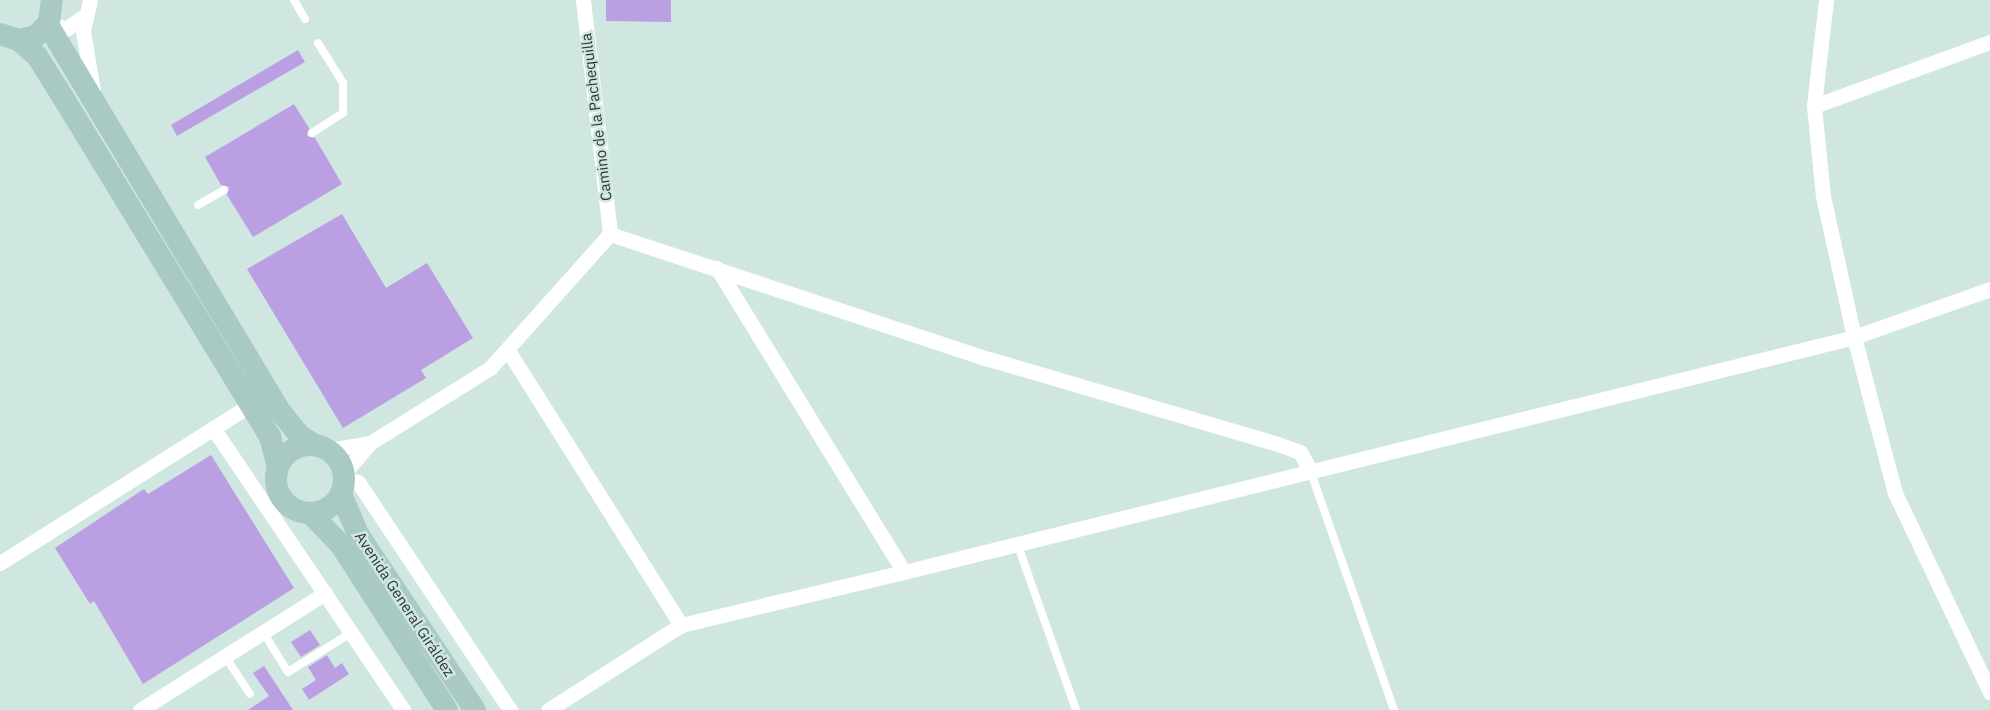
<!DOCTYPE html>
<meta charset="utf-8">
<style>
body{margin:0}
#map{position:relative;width:1990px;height:710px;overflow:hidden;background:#cfe6e1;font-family:"IBM Plex Sans",sans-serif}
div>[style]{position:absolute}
.building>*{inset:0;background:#bb9fe3}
.service>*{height:8px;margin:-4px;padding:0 4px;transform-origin:4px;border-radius:4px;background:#fff}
.minor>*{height:15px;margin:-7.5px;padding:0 7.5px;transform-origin:7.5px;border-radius:7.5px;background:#fff}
.secondary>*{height:22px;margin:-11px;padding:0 11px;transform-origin:11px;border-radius:11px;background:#a9c9c5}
.secondary>.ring{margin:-11px;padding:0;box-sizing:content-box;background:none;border:22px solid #a9c9c5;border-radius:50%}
span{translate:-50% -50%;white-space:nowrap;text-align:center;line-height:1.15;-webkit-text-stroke:5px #cfe6e1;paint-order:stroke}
.street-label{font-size:15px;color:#2e3735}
</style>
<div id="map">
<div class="building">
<i style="clip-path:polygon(606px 0,671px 0,671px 22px,606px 21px)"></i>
<i style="clip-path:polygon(298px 50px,305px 62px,177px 136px,171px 125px)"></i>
<i style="clip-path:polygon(294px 104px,309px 128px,307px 136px,315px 138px,342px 184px,253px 237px,227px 195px,229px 187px,221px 185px,205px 157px)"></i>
<i style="clip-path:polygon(342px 214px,386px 288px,427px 263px,473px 338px,421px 370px,426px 378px,343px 428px,247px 269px)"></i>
<i style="clip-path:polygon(211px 455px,294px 588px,143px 684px,94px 601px,90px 604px,55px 548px,144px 489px,148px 494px)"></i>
<i style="clip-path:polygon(310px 630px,320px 645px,301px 657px,291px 642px)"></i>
<i style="clip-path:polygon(327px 655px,335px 668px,342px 663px,349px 674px,309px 700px,302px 689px,316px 680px,308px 667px)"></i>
<i style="clip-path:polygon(264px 666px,293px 710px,248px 710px,269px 696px,253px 673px)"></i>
</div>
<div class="service">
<i style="left:294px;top:0;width:22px;rotate:60deg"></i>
<i style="left:312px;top:133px;width:37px;rotate:-33deg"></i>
<i style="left:343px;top:113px;width:30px;rotate:-90deg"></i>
<i style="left:343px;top:83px;width:47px;rotate:-122deg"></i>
<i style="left:198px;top:205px;width:30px;rotate:-30deg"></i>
<i style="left:1310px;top:470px;width:254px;rotate:70.7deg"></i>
<i style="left:1017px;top:543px;width:177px;rotate:70.5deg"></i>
<i style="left:263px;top:632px;width:47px;rotate:58deg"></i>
<i style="left:288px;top:672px;width:74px;rotate:-31.8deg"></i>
<i style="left:225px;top:656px;width:45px;rotate:56.7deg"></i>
</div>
<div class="minor">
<i style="left:90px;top:0;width:32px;rotate:103deg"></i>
<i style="left:83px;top:31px;width:61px;rotate:80.5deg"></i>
<i style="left:583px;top:0;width:236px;rotate:83.4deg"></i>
<i style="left:1826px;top:0;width:107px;rotate:96.5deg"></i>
<i style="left:1814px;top:106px;width:90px;rotate:84.3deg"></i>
<i style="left:1823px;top:196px;width:144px;rotate:77.6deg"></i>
<i style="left:1854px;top:337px;width:161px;rotate:75.3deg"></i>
<i style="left:1895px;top:493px;width:221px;rotate:64.5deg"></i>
<i style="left:49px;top:23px;width:18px;rotate:19deg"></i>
<i style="left:66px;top:29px;width:24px;rotate:-35deg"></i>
<i style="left:1814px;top:106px;width:187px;rotate:-20deg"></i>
<i style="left:610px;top:234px;width:399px;rotate:18.3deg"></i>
<i style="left:989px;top:359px;width:298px;rotate:16.4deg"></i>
<i style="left:1275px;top:443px;width:27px;rotate:20deg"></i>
<i style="left:1300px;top:452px;width:18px;rotate:61deg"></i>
<i style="left:509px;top:352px;width:323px;rotate:57.8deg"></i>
<i style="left:681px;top:625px;width:229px;rotate:-13.4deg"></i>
<i style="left:904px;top:572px;width:357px;rotate:-121.6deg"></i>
<i style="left:213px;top:428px;width:340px;rotate:56deg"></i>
<i style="left:329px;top:450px;width:42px;rotate:-9.7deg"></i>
<i style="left:370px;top:443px;width:142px;rotate:-32deg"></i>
<i style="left:490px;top:368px;width:180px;rotate:-48.2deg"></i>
<i style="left:344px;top:473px;width:40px;rotate:-49deg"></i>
<i style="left:345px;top:479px;width:13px;rotate:13deg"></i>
<i style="left:358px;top:482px;width:274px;rotate:56.3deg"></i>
<i style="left:0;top:563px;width:296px;rotate:-32.3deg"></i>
<i style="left:904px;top:572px;width:979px;rotate:-13.89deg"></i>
<i style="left:1854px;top:337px;width:144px;rotate:-19.4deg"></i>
<i style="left:140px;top:710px;width:219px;rotate:-32.3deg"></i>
<i style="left:548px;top:710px;width:158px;rotate:-32.6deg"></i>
</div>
<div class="secondary">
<i style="left:48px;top:25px;width:449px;rotate:59deg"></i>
<i style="left:279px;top:410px;width:32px;rotate:51deg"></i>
<i style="left:299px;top:435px;width:19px;rotate:32deg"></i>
<i style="left:0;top:34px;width:20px;rotate:18deg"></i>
<i style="left:19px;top:40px;width:17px;rotate:-13deg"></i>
<i style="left:36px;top:36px;width:18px;rotate:-45deg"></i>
<i style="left:49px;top:23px;width:23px;rotate:-83deg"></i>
<i style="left:19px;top:40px;width:24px;rotate:42deg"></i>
<i style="left:37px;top:56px;width:51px;rotate:57.9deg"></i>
<i style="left:64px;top:99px;width:396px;rotate:58.6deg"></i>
<i style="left:270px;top:437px;width:30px;rotate:75deg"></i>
<i class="ring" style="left:276px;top:445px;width:46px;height:46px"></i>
<i style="left:341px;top:494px;width:43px;rotate:67deg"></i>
<i style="left:358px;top:534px;width:211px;rotate:56.4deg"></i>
<i style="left:310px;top:513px;width:45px;rotate:45.9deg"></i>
<i style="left:341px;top:545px;width:196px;rotate:57.3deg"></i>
</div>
<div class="street-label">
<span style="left:596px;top:117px;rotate:-97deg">Camino de la Pachequilla</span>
<span style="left:405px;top:604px;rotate:57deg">Avenida General Giráldez</span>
</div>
</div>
